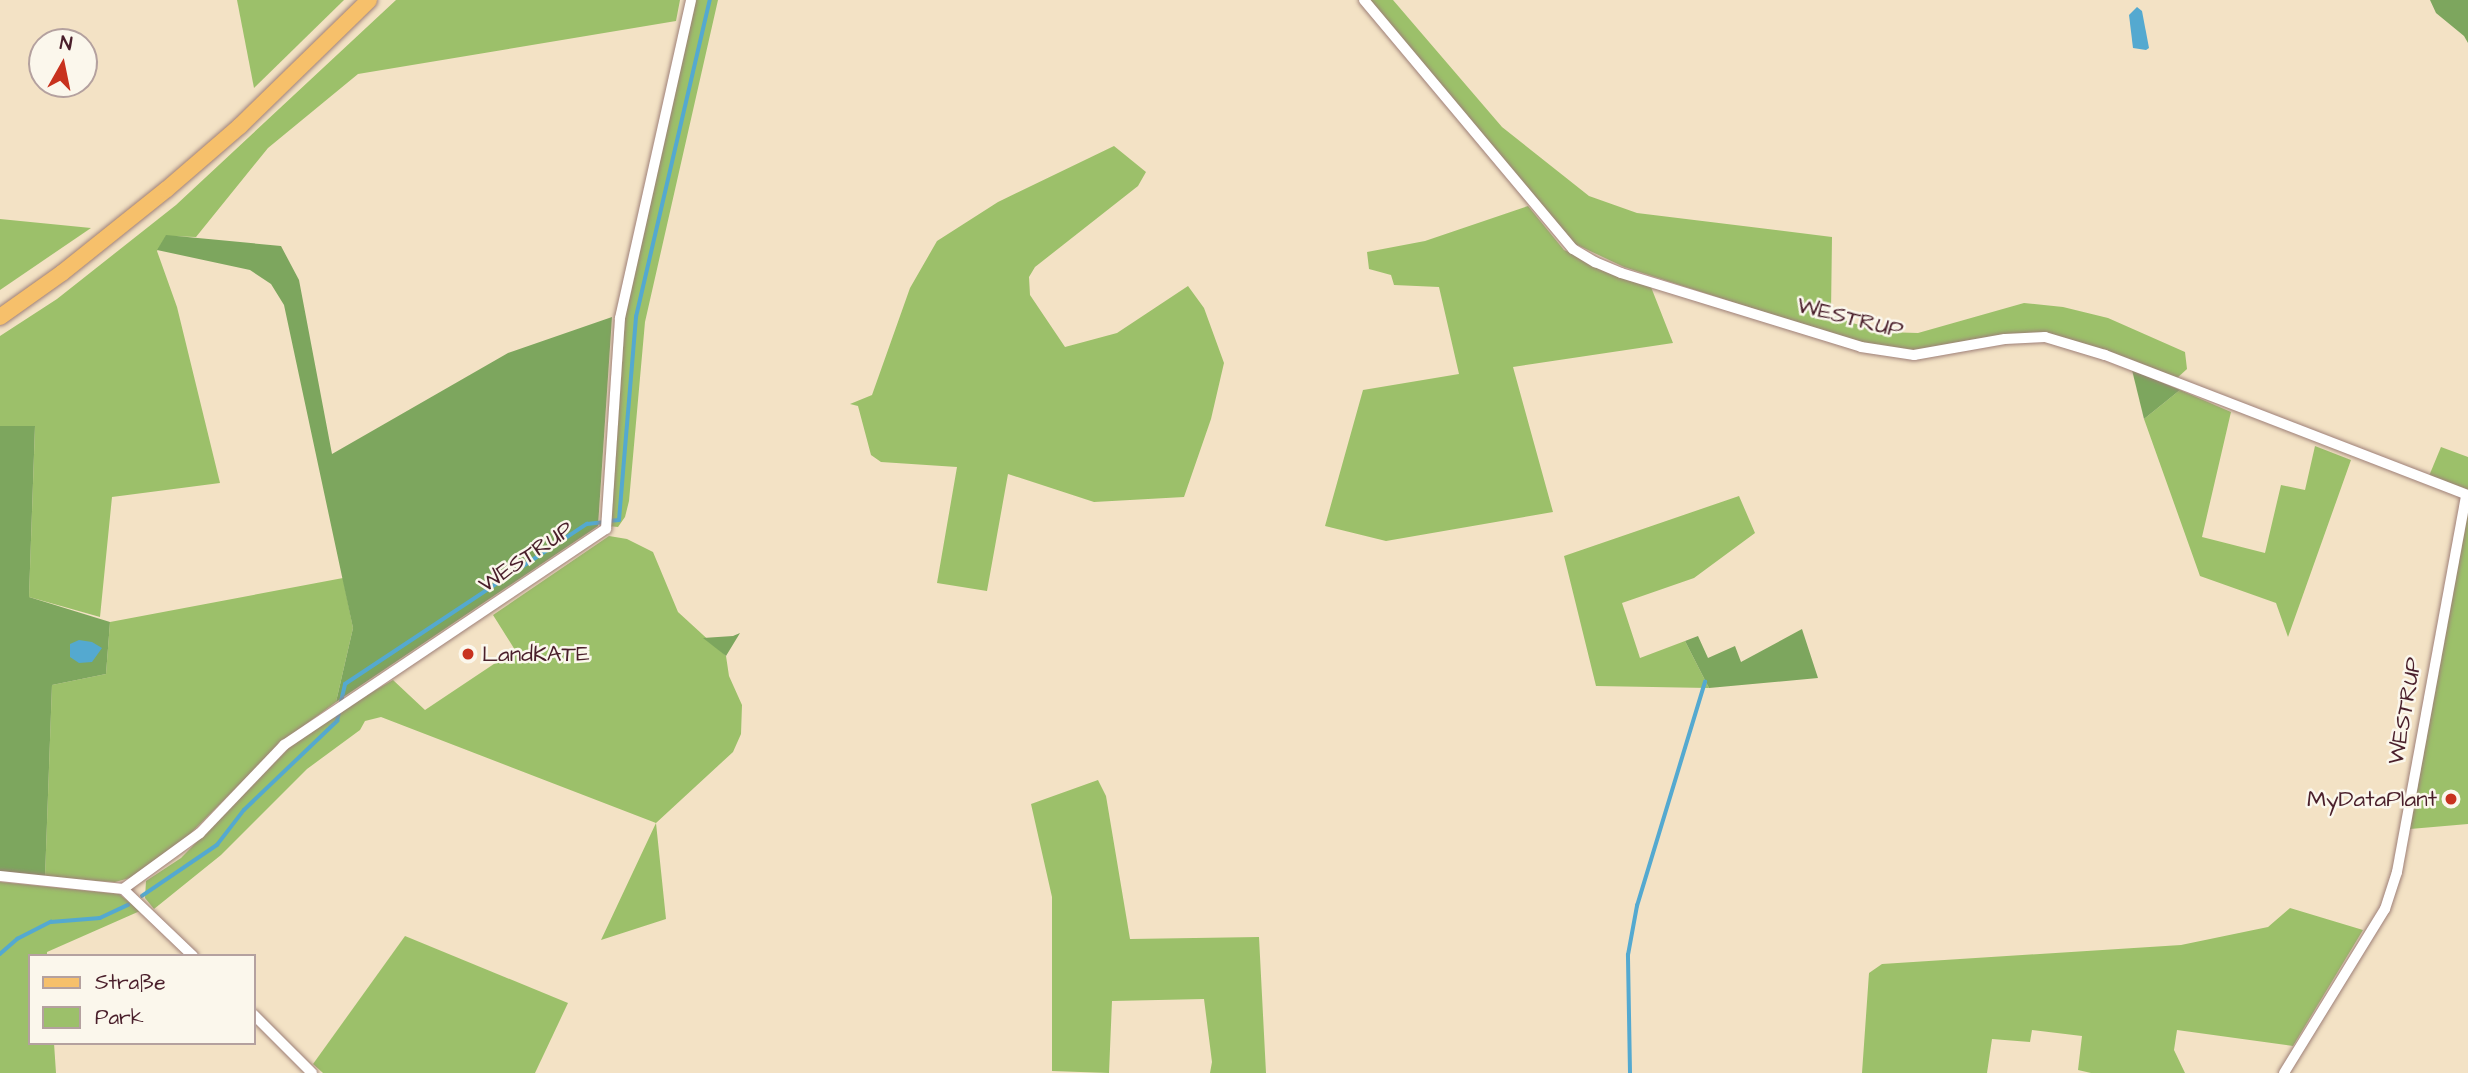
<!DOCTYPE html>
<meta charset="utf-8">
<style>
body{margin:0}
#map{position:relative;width:2468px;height:1073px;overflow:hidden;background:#f3e2c5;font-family:"Architects Daughter",sans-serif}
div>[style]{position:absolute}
.green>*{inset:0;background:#9cc06a}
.forest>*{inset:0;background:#7da65e}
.water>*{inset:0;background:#54a9d0}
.stream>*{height:3.5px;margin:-1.75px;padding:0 1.75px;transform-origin:1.75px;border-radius:1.75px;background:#54a9d0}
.roads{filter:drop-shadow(0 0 2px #9e8078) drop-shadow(0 0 2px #9e8078)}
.minor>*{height:10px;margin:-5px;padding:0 5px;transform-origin:5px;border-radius:5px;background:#fff}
.primary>*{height:16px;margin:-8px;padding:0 8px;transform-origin:8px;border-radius:8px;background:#f6c06b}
.dots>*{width:19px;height:19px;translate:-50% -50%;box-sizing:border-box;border:4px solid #fbf7ec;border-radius:50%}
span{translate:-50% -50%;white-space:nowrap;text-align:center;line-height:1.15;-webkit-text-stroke:5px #fbf7ec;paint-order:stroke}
.street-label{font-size:23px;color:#4a1f2b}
.poi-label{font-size:23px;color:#4a1f2b}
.left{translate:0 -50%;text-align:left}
.right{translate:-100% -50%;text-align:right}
.legend{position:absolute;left:28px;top:954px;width:228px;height:91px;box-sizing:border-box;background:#fbf7ec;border:2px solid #b4a19f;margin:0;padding:9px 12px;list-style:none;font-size:21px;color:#4a1f2b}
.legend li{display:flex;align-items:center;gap:14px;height:35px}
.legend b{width:35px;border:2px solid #b4a19f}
.north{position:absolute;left:28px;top:28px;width:70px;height:70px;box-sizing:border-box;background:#fbf7ec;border:2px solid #b4a19f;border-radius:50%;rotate:9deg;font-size:19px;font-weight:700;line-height:28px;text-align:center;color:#4a1f2b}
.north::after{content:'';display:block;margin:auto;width:24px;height:32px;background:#c8321e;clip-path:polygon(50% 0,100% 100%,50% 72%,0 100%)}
</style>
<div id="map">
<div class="green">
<i style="clip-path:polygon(237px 0,344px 0,254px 88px)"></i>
<i style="clip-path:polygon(396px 0,680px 0,676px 21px,358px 74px,268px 148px,196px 237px,166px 236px,157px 251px,177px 307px,220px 483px,112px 497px,100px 617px,29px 597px,35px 427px,0 426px,0 336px,57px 299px,176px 205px)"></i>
<i style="clip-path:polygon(694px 0,718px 0,645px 322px,629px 501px,625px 517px,618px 527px,608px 526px,622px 317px)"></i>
<i style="clip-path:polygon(1368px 0,1393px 0,1502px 127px,1589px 196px,1637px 213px,1832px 237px,1831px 313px,1849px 322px,1884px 332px,1918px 333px,2024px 303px,2063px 307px,2108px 318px,2185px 352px,2187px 369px,2176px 379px,2044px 334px,1913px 353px,1863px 344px,1624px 267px,1571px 242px)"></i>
<i style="clip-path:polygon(1114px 146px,1146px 172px,1138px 186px,1035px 267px,1029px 277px,1030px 295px,1065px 347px,1117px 333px,1188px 286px,1204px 308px,1224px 363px,1211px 419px,1184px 497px,1094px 502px,1008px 474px,987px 591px,937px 583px,957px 467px,881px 462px,871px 455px,858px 406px,850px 404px,872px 395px,910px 288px,937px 241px,998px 202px)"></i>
<i style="clip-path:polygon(1528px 206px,1564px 250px,1651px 287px,1673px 343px,1513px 367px,1553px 512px,1386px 541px,1325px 526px,1363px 390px,1459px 374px,1439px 287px,1394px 285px,1391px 275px,1369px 269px,1367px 252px,1425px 241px)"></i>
<i style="clip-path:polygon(0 219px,91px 228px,0 290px)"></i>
<i style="clip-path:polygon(2180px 390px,2231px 412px,2202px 537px,2265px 553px,2281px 485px,2305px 490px,2315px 446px,2351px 460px,2288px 637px,2276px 603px,2200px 576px,2144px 419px)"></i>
<i style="clip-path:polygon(2441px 447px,2468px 457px,2468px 490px,2429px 476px)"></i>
<i style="clip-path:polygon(1739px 496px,1755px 533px,1694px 578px,1622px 603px,1640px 658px,1685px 641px,1709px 688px,1596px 686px,1564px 556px)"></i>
<i style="clip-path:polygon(2468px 502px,2468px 824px,2410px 829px)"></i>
<i style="clip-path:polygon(609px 536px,627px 539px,653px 552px,678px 612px,726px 656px,729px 676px,742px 705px,741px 734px,733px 752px,656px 823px,666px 919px,601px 940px,656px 823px,381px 717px,365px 721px,360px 730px,307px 769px,221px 855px,154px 909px,145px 898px,146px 881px,181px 858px,289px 748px,343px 709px,393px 680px,425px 710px,515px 650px,493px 615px)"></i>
<i style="clip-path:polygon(343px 578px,353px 628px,336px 702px,283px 741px,177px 847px,130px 878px,115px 882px,45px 878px,52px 685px,106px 674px,110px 622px)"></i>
<i style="clip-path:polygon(1098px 780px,1106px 796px,1130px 939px,1259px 937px,1266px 1073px,1210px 1073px,1212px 1062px,1204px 999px,1112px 1001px,1109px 1073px,1052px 1071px,1052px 897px,1031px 804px)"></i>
<i style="clip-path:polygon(0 882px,119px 894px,140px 911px,47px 952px,47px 956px,30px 956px,30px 1043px,54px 1043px,56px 1073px,0 1073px)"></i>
<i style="clip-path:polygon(2290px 908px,2363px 930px,2293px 1046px,2177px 1030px,2174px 1050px,2185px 1073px,2091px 1073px,2078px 1070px,2082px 1036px,2032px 1030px,2030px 1042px,1992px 1039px,1987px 1073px,1862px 1073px,1869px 973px,1882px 964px,2181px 945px,2268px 927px)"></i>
<i style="clip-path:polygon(405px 936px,568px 1003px,535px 1073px,323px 1073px,313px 1064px)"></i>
</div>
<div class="forest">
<i style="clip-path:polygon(2430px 0,2468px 0,2468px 43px,2464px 36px,2436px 13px)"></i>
<i style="clip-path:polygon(166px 235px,281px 246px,299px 280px,332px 454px,508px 353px,612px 317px,598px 526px,336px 702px,353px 628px,284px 305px,271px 284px,250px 270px,157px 250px)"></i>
<i style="clip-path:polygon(2132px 370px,2180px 390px,2144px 419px)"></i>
<i style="clip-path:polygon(0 426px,35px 426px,29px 597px,110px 622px,106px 674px,52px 685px,45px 878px,0 873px)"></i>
<i style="clip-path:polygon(1802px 629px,1818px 678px,1709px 688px,1685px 641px,1698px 636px,1708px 658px,1735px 646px,1741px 662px)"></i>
<i style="clip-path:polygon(740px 633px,726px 656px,703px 638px,733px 636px)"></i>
</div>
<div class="water">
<i style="clip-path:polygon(2137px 7px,2142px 11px,2149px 48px,2146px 50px,2133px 48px,2129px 15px)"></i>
<i style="clip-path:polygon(79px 640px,92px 642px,102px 648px,92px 662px,79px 663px,70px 657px,70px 644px)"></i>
</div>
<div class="stream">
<i style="left:608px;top:521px;width:11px;rotate:-5deg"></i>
<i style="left:619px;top:520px;width:204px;rotate:-85.2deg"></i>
<i style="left:636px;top:317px;width:326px;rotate:-76.9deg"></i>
<i style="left:341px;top:702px;width:18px;rotate:-77deg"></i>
<i style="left:345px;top:684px;width:290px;rotate:-33.5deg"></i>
<i style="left:587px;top:524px;width:18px;rotate:-6deg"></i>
<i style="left:142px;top:896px;width:91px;rotate:-34.2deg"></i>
<i style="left:217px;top:845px;width:44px;rotate:-52.4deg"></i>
<i style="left:244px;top:810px;width:129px;rotate:-43.7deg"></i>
<i style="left:337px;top:721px;width:8px;rotate:-76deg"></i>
<i style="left:0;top:954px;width:23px;rotate:-41deg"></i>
<i style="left:17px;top:939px;width:38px;rotate:-27deg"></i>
<i style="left:51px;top:922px;width:49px;rotate:-4.7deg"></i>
<i style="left:100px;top:918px;width:31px;rotate:-25deg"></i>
<i style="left:1630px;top:1073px;width:118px;rotate:-91deg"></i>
<i style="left:1628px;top:955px;width:50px;rotate:-79.6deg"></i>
<i style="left:1637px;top:906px;width:234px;rotate:-73.1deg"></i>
</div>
<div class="roads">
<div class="minor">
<i style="left:1364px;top:0;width:325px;rotate:50deg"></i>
<i style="left:1573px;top:249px;width:26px;rotate:31deg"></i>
<i style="left:1595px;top:262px;width:28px;rotate:23deg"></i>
<i style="left:1621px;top:273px;width:251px;rotate:17.1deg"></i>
<i style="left:1861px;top:347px;width:54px;rotate:8.6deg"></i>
<i style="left:1914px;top:355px;width:92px;rotate:-10deg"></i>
<i style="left:2005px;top:339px;width:40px;rotate:-2.9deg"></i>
<i style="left:2045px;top:337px;width:63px;rotate:16.7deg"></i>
<i style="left:2105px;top:355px;width:389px;rotate:21.1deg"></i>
<i style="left:0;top:876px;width:124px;rotate:6deg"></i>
<i style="left:123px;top:889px;width:95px;rotate:-36deg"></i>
<i style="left:200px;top:833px;width:122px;rotate:-46.3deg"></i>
<i style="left:284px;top:745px;width:388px;rotate:-33.9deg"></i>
<i style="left:606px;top:529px;width:211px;rotate:-86.2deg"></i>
<i style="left:620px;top:318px;width:326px;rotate:-77.4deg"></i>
<i style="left:123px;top:889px;width:97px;rotate:43.7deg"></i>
<i style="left:254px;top:1015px;width:82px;rotate:45deg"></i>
<i style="left:2284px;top:1073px;width:193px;rotate:-58.4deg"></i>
<i style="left:2385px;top:909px;width:39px;rotate:-72deg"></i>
<i style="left:2397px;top:872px;width:383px;rotate:-79.6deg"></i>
</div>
<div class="primary">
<i style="left:0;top:317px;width:76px;rotate:-35.4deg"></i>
<i style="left:62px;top:273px;width:134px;rotate:-38.7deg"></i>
<i style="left:167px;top:189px;width:96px;rotate:-40.8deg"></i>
<i style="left:240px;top:126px;width:180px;rotate:-44.3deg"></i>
</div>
</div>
<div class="dots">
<i style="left:468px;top:654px;background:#c8321e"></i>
<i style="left:2451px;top:799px;background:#c8321e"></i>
</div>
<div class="street-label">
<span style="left:1850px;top:318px;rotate:14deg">WESTRUP</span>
<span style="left:526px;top:557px;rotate:-34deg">WESTRUP</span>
<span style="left:2405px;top:711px;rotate:-80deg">WESTRUP</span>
</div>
<div class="poi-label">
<span class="left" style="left:482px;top:654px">LandKATE</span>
<span class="right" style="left:2437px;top:799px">MyDataPlant</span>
</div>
<ul class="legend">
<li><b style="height:9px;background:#f6c06b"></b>Straße</li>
<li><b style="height:19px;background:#9cc06a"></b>Park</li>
</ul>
<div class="north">N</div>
</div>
